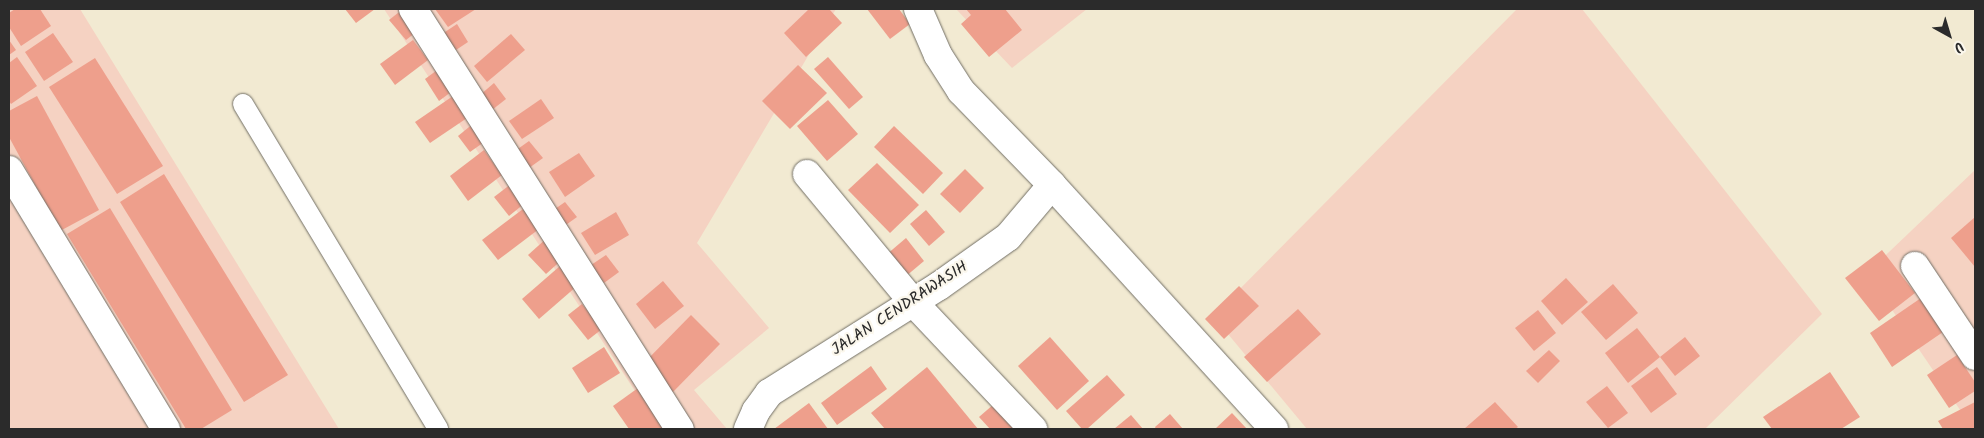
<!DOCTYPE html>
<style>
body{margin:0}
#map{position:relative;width:1984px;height:438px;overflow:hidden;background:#f2ead2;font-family:Kalam,sans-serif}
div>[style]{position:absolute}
.built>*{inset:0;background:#f5d2c2}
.building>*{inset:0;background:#ee9f8c}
.roads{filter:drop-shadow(0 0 1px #716e65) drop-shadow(0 0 1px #716e65)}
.service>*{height:20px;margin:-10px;padding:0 10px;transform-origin:10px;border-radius:10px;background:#fff}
.minor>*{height:28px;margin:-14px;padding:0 14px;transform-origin:14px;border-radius:14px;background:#fff}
span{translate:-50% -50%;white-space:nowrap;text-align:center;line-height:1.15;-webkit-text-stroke:4.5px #fbf7ec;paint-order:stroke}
.street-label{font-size:16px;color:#2b2b2b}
.frame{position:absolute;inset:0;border:10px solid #2b2b2b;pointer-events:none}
.north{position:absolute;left:1924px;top:10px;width:50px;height:50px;-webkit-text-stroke:4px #fbf7ec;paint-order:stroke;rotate:141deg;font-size:14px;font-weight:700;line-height:20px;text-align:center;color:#2b2b2b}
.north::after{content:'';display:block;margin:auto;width:18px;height:22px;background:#2b2b2b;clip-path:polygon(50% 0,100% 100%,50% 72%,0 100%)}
</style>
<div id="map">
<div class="built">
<i style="clip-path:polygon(9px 9px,80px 9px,339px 429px,9px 429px)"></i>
<i style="clip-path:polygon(384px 9px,836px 9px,697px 243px,769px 328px,694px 390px,727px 429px,660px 429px)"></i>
<i style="clip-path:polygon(956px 9px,1087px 9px,1012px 68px)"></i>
<i style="clip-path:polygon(1517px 9px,1582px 9px,1822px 314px,1705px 429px,1307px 429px,1213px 316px)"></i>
<i style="clip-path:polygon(1975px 170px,1975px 429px,1973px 429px,1867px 273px)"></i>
</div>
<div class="building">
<i style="clip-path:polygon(15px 9px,40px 9px,51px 26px,21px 46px,9px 27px,9px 13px)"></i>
<i style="clip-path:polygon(345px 9px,375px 9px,356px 23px)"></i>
<i style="clip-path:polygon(403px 9px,420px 29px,406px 40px,389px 20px)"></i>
<i style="clip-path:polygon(435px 9px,476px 9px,448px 27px)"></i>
<i style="clip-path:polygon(809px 9px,829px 9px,842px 23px,806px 57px,784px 33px)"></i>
<i style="clip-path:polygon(867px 9px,899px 9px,910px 24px,890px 39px)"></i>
<i style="clip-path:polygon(966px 9px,1005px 9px,1022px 30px,989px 57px,961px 24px,971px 15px)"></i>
<i style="clip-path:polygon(457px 24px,468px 42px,453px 52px,442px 34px)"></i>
<i style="clip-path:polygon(53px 33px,73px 62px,44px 81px,25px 52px)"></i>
<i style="clip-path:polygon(511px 34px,525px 50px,487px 82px,474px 66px)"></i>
<i style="clip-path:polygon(9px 40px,16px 50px,9px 55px)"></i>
<i style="clip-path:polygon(413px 40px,428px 60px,395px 85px,380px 64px)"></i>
<i style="clip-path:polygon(17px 57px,37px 86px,11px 104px,9px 101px,9px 63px)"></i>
<i style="clip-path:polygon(828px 57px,863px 97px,849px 109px,814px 69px)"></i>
<i style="clip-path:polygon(95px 58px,163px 166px,117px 194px,49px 87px)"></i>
<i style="clip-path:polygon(798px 65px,827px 93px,790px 129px,762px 101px)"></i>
<i style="clip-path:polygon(440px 68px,455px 89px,439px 101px,425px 79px)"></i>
<i style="clip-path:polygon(494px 83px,506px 99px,492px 110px,480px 95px)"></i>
<i style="clip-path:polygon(37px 96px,99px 210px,60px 231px,9px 137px,9px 111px)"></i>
<i style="clip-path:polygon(453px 96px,467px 118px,430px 143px,415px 122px)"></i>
<i style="clip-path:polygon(541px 99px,554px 118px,522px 139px,509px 121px)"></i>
<i style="clip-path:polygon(828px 100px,858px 134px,827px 161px,797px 126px)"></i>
<i style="clip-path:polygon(474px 123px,487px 140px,470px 152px,458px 136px)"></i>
<i style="clip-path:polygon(894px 126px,943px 173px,923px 194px,874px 147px)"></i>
<i style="clip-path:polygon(529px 141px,543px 158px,529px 168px,515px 151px)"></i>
<i style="clip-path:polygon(484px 150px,502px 175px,468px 201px,450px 176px)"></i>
<i style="clip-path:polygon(579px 153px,595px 176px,565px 197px,549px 172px)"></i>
<i style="clip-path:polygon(877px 163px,919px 205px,890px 233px,848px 190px)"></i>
<i style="clip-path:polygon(965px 169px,984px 188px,960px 213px,940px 194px)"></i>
<i style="clip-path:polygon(164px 174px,288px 375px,244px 402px,120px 202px)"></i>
<i style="clip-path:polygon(516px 180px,530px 199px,509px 216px,494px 197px)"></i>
<i style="clip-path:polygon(565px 202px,577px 217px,563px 227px,552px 211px)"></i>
<i style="clip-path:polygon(110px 208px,232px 410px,201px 429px,186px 429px,67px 234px)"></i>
<i style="clip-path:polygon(523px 209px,539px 229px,498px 260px,482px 240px)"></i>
<i style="clip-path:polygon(926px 210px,945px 232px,929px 246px,910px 224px)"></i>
<i style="clip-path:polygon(616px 212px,629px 235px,595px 255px,581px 233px)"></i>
<i style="clip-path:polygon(1975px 217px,1975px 267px,1951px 238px)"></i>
<i style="clip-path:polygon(548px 237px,565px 257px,546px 274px,528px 255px)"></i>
<i style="clip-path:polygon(906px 238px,924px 261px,905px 277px,886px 255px)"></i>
<i style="clip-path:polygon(1882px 250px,1915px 293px,1879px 321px,1845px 278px)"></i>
<i style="clip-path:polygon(606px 255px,619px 272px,604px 283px,591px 265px)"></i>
<i style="clip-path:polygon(560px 266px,577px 286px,539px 319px,522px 299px)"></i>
<i style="clip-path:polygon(1566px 278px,1588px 302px,1562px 325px,1541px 301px)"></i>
<i style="clip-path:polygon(663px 281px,684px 306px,655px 329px,636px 304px)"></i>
<i style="clip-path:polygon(1613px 284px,1638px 313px,1606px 340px,1581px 312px)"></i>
<i style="clip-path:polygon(1239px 286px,1259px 306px,1224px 339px,1205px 319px)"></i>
<i style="clip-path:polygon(1921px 298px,1943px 332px,1892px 367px,1870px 333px)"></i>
<i style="clip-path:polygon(582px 304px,602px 329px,588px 340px,568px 315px)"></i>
<i style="clip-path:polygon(1298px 309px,1321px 334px,1267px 382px,1244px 357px)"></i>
<i style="clip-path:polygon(1538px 310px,1556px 333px,1534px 351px,1515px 328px)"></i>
<i style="clip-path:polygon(691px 315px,720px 344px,672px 393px,643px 364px)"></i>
<i style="clip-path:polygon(1637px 328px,1660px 357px,1628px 383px,1605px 353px)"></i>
<i style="clip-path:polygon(1050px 337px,1089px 381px,1057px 410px,1018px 366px)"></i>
<i style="clip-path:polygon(1685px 337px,1700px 356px,1675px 376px,1660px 357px)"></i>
<i style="clip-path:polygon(604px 347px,620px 373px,588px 393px,572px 368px)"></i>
<i style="clip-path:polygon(1549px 350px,1560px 361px,1538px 383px,1526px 371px)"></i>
<i style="clip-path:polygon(1957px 355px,1975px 382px,1975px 391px,1949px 408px,1927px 375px)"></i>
<i style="clip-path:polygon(871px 366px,887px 389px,837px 425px,821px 403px)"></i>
<i style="clip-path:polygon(927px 367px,978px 429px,885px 429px,871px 413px)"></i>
<i style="clip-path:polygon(1657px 367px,1677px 394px,1651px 413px,1631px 386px)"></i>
<i style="clip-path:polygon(1830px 372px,1860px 417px,1841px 429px,1772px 429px,1763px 417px)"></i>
<i style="clip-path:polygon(1107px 375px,1125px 395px,1087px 429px,1082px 429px,1066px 411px)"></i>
<i style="clip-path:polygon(1607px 386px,1628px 413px,1608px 428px,1586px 402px)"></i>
<i style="clip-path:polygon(638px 388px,668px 429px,629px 429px,613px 406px)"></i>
<i style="clip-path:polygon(1495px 402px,1518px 427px,1515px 429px,1464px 429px)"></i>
<i style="clip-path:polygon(1975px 402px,1975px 429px,1943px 429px,1938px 421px)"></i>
<i style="clip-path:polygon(809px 403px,828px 429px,774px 429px)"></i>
<i style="clip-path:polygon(994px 404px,1017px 429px,990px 429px,979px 417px)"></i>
<i style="clip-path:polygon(1232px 413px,1247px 429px,1215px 429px)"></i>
<i style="clip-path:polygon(1170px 414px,1183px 429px,1156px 429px,1155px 427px)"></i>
<i style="clip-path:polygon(1131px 415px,1143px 429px,1114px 429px)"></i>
</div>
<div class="roads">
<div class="service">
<i style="left:243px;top:104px;width:379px;rotate:59deg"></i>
</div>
<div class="minor">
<i style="left:413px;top:9px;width:498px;rotate:57.6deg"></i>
<i style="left:918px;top:9px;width:50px;rotate:66.5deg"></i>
<i style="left:938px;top:55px;width:43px;rotate:57.4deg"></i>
<i style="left:961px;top:91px;width:131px;rotate:45.9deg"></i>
<i style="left:1052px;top:185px;width:330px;rotate:47.7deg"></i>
<i style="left:9px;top:170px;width:303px;rotate:58.8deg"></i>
<i style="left:807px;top:174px;width:166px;rotate:50.4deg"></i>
<i style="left:913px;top:302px;width:175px;rotate:46.6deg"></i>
<i style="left:1915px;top:266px;width:108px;rotate:56.3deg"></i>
<i style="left:748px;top:429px;width:20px;rotate:-66deg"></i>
<i style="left:756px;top:411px;width:22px;rotate:-54deg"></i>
<i style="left:769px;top:393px;width:201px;rotate:-32.2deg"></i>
<i style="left:939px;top:286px;width:85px;rotate:-35.4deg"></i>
<i style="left:1008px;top:237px;width:68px;rotate:-49.8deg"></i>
</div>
</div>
<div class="street-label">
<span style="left:900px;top:309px;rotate:-33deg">JALAN CENDRAWASIH</span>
</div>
<div class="frame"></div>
<div class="north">U</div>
</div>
